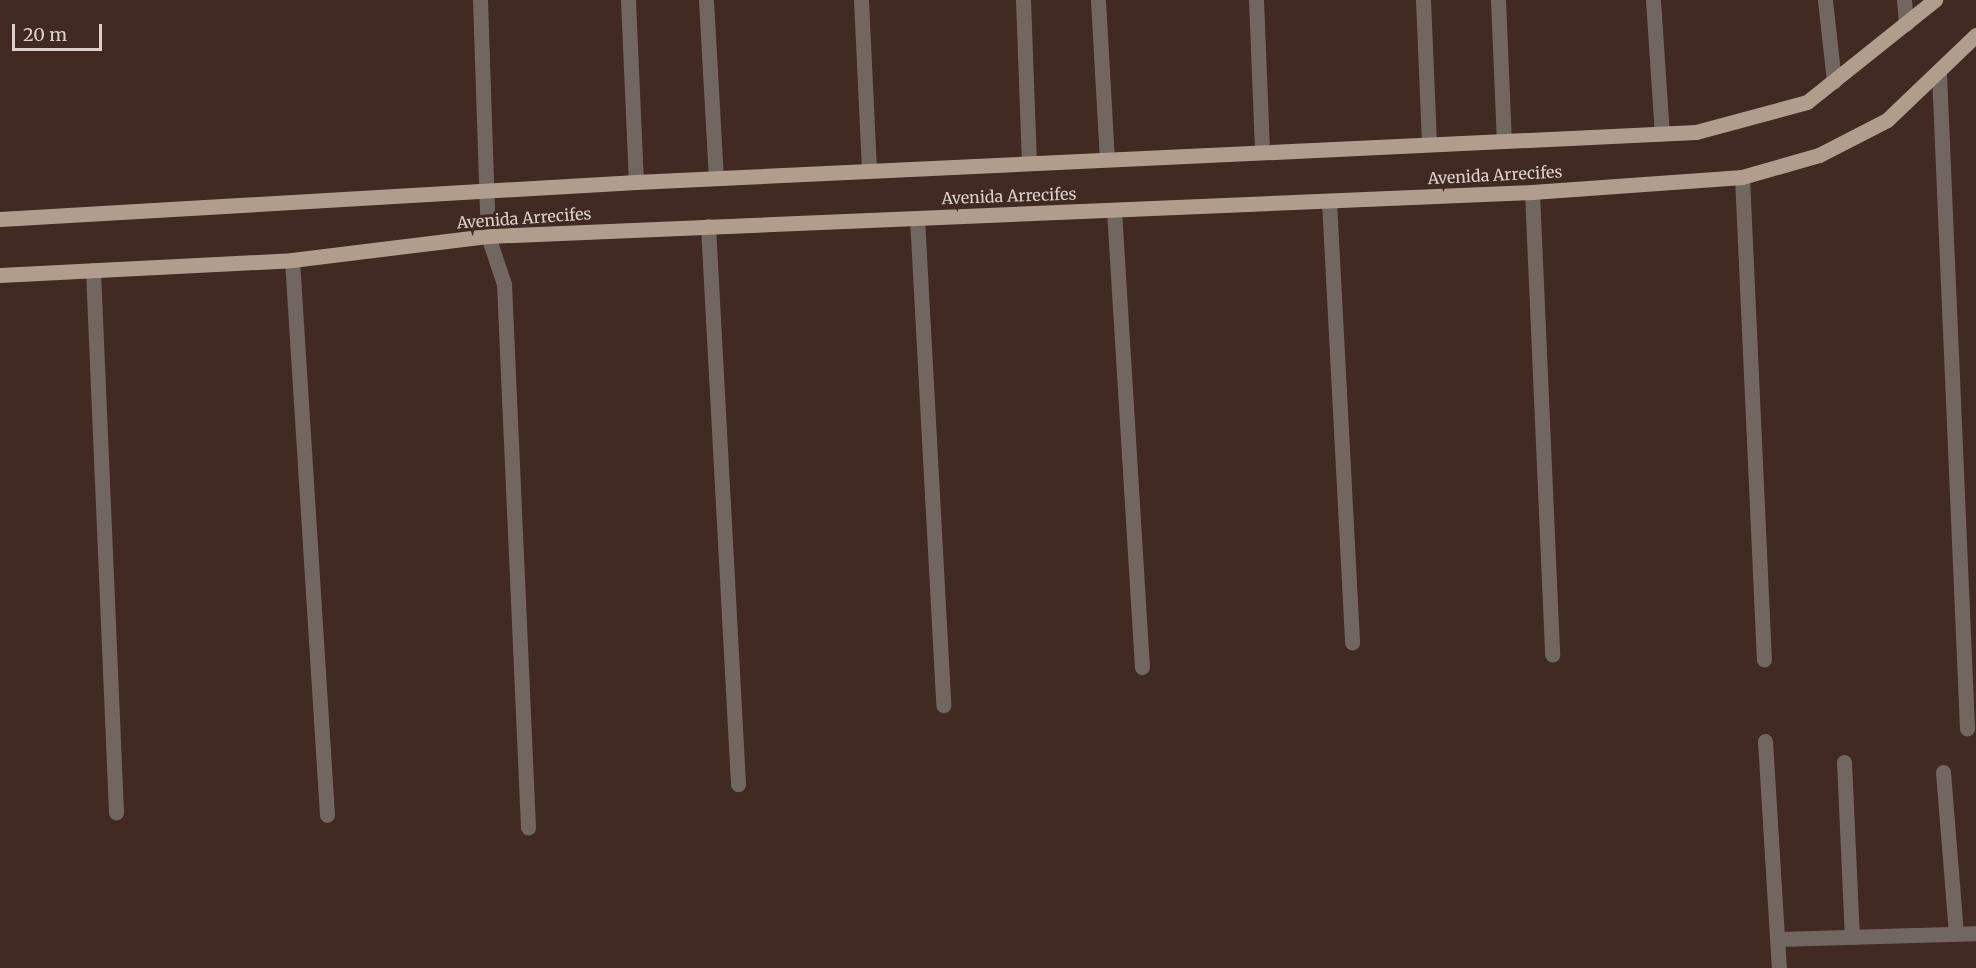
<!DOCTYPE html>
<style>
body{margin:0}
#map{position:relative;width:1976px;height:968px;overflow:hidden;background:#412a21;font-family:Merriweather,serif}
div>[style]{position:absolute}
.minor>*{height:15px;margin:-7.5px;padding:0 7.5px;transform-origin:7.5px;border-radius:7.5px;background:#716760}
.major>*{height:15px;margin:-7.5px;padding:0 7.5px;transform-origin:7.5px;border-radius:7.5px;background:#b19d8d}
span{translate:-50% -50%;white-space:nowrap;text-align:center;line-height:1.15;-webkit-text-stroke:6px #412a21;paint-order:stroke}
.street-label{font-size:16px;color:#dfd0ca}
.scale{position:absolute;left:12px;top:24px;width:90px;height:27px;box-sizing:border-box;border:3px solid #dfd0ca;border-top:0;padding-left:8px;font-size:18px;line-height:21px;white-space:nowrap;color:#dfd0ca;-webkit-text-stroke:4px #412a21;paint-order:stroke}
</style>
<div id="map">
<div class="minor">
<i style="left:480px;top:0;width:236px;rotate:88.1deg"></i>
<i style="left:488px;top:236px;width:51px;rotate:71.6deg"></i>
<i style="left:504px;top:284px;width:544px;rotate:87.47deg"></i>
<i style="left:628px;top:0;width:182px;rotate:87.5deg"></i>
<i style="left:706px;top:0;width:178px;rotate:86.8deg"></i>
<i style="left:861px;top:0;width:171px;rotate:87.3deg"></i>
<i style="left:1023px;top:0;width:163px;rotate:87.9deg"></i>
<i style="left:1098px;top:0;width:159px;rotate:86.8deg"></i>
<i style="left:1256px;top:0;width:152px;rotate:87.7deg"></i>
<i style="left:1423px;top:0;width:144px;rotate:87.6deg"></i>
<i style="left:1498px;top:0;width:141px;rotate:87.6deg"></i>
<i style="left:1653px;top:0;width:134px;rotate:86.2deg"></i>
<i style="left:1825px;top:0;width:82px;rotate:83.7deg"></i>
<i style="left:1904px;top:0;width:24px;rotate:85deg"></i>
<i style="left:1939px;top:74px;width:655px;rotate:87.55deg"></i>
<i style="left:1742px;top:177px;width:483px;rotate:87.4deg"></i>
<i style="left:1532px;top:192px;width:463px;rotate:87.5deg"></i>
<i style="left:1329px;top:201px;width:442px;rotate:87deg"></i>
<i style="left:1114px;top:210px;width:458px;rotate:86.5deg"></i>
<i style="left:917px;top:218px;width:488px;rotate:86.9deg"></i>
<i style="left:708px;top:226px;width:559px;rotate:86.92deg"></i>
<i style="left:292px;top:260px;width:556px;rotate:86.39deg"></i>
<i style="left:93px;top:270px;width:543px;rotate:87.57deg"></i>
<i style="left:1765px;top:741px;width:227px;rotate:86.5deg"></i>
<i style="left:1844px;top:762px;width:175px;rotate:87.4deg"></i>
<i style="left:1943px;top:772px;width:162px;rotate:85.4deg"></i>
<i style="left:1778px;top:939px;width:198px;rotate:-1.7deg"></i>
</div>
<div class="major">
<i style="left:0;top:219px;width:637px;rotate:-3.33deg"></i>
<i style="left:636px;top:182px;width:1061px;rotate:-2.7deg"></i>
<i style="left:1696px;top:132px;width:115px;rotate:-15.1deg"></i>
<i style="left:1807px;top:102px;width:164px;rotate:-38.6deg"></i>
<i style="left:0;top:275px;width:292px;rotate:-2.9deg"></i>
<i style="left:292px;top:260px;width:197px;rotate:-7deg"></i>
<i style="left:488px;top:236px;width:1045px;rotate:-2.41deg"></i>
<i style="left:1532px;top:192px;width:211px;rotate:-4.1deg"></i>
<i style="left:1742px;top:177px;width:80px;rotate:-15.9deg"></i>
<i style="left:1819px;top:155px;width:76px;rotate:-27.2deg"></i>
<i style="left:1887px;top:120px;width:123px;rotate:-43.7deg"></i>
</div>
<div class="street-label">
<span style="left:1495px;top:175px;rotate:-3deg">Avenida Arrecifes</span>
<span style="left:1009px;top:196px;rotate:-2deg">Avenida Arrecifes</span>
<span style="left:524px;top:218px;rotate:-4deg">Avenida Arrecifes</span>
</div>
<div class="scale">20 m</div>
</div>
